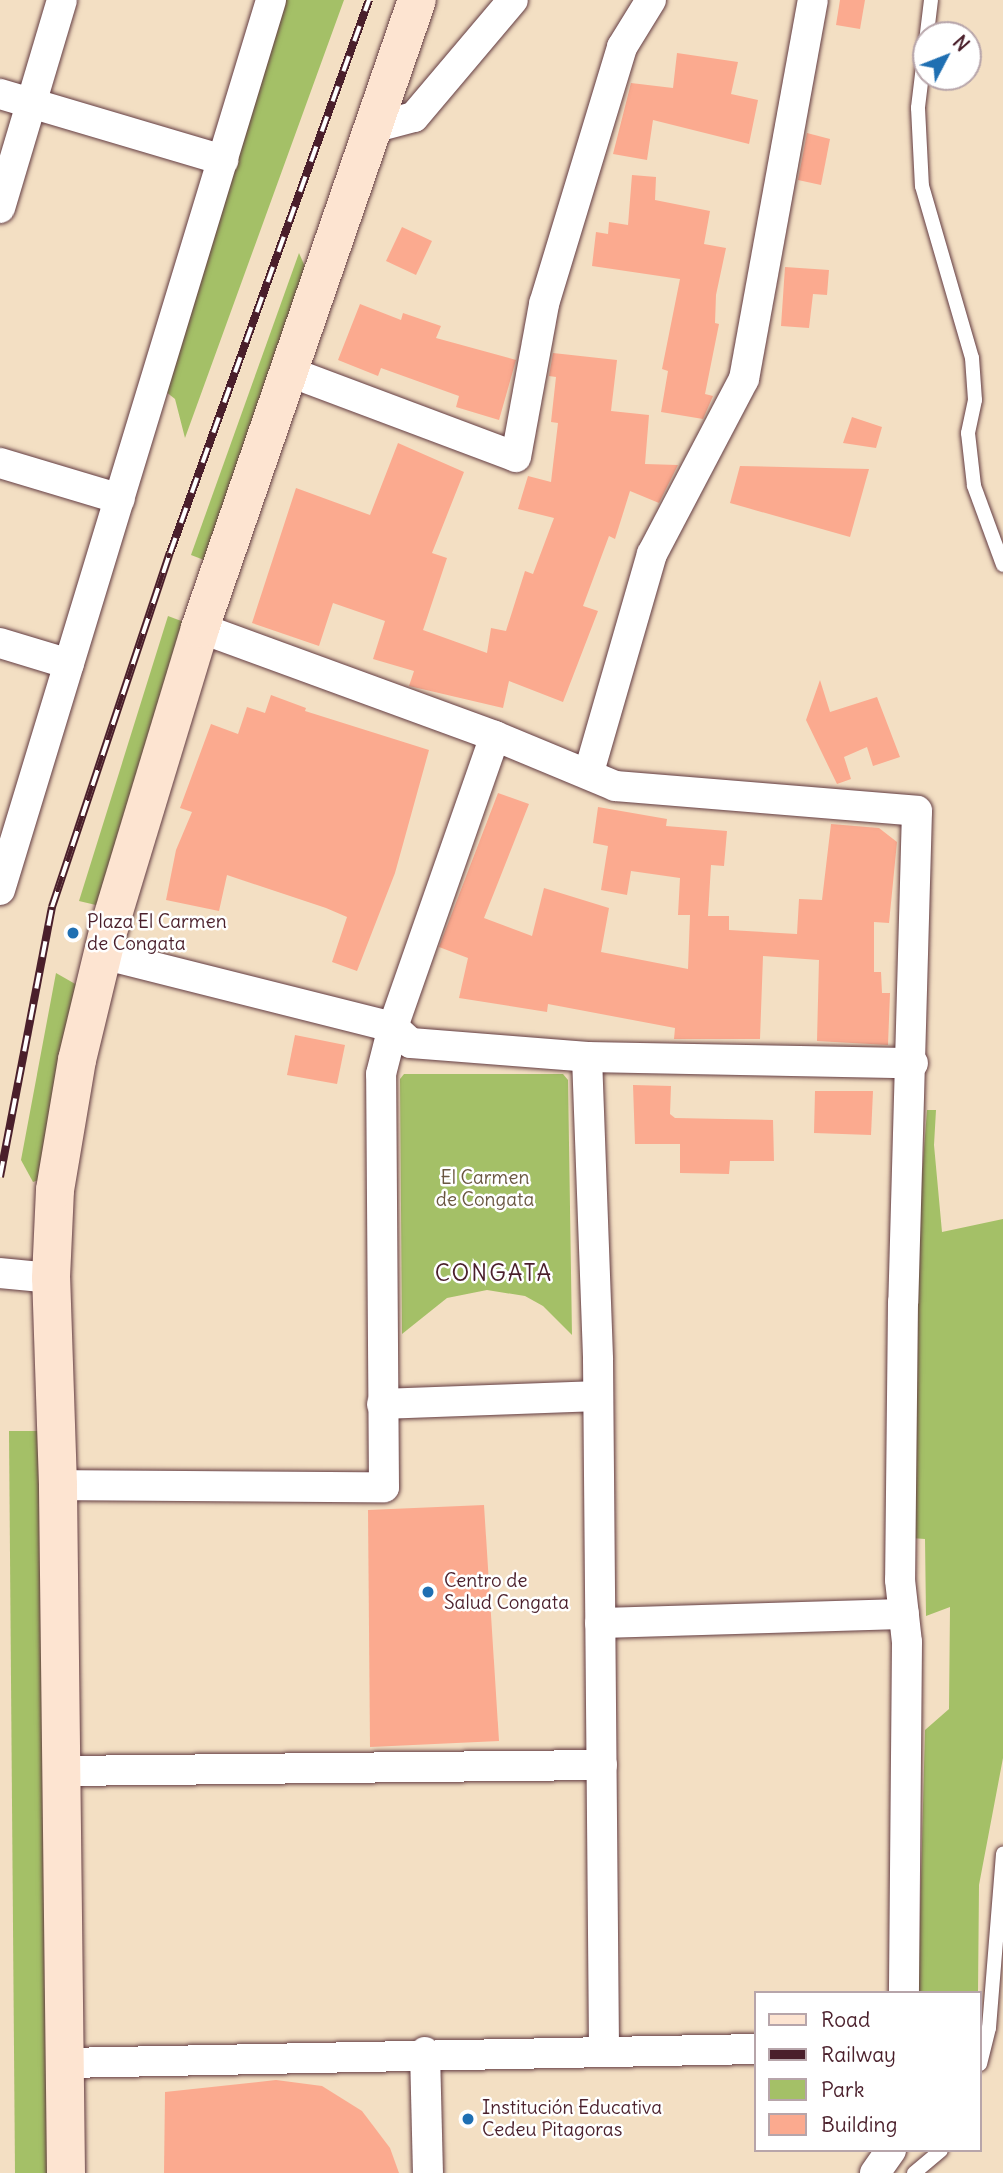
<!DOCTYPE html>
<meta charset="utf-8">
<style>
body{margin:0}
#map{position:relative;width:1003px;height:2173px;overflow:hidden;background:#f3dfc3;font-family:Delius,sans-serif}
div>[style]{position:absolute}
.green>*{inset:0;background:#a4c067}
.building>*{inset:0;background:#fbaa8f}
.roads{filter:drop-shadow(0 0 2px #633c42) drop-shadow(0 0 2px #633c42)}
.lane>*{height:14px;margin:-7px;padding:0 7px;transform-origin:7px;border-radius:7px;background:#fff}
.street>*{height:30px;margin:-15px;padding:0 15px;transform-origin:15px;border-radius:15px;background:#fff}
.secondary>*{height:38px;margin:-19px;padding:0 19px;transform-origin:19px;border-radius:19px;background:#fde4d1}
.rail>*{height:8px;margin-top:-4px;transform-origin:0;background:repeating-linear-gradient(90deg,#fff 0 16px,#4a1f2b 0 32px);box-sizing:border-box;border-block:2px solid #4a1f2b}
.dots>*{width:19px;height:19px;translate:-50% -50%;box-sizing:border-box;border:4px solid #fff;border-radius:50%}
span{translate:-50% -50%;white-space:nowrap;text-align:center;line-height:1.15;-webkit-text-stroke:5px #fff;paint-order:stroke}
.poi-label{font-size:19px;color:#4a1f2b}
.left{translate:0 -50%;text-align:left}
.park-label{font-size:19px;color:#6a5740}
.quarter-label{font-size:23px;color:#4a1f2b;letter-spacing:2px}
.legend{position:absolute;left:754px;top:1991px;width:228px;height:161px;box-sizing:border-box;background:#fff;border:2px solid #b7a5aa;margin:0;padding:9px 12px;list-style:none;font-size:21px;color:#4a1f2b}
.legend li{display:flex;align-items:center;gap:14px;height:35px}
.legend b{width:35px;border:2px solid #b7a5aa}
.north{position:absolute;left:912px;top:21px;width:70px;height:70px;box-sizing:border-box;background:#fff;border:2px solid #b7a5aa;border-radius:50%;rotate:48deg;font-size:19px;font-weight:700;line-height:28px;text-align:center;color:#4a1f2b}
.north::after{content:'';display:block;margin:auto;width:24px;height:32px;background:#1f6fb2;clip-path:polygon(50% 0,100% 100%,50% 72%,0 100%)}
</style>
<div id="map">
<div class="green">
<i style="clip-path:polygon(283px 0,344px 0,185px 438px,175px 399px,165px 391px)"></i>
<i style="clip-path:polygon(299px 253px,306px 269px,204px 560px,191px 555px)"></i>
<i style="clip-path:polygon(168px 616px,184px 622px,100px 906px,79px 901px)"></i>
<i style="clip-path:polygon(56px 973px,77px 985px,39px 1180px,33px 1182px,21px 1160px)"></i>
<i style="clip-path:polygon(404px 1074px,563px 1074px,568px 1080px,572px 1335px,543px 1306px,525px 1296px,487px 1290px,447px 1298px,402px 1334px,400px 1079px)"></i>
<i style="clip-path:polygon(927px 1110px,936px 1110px,934px 1145px,942px 1232px,1003px 1219px,1003px 1758px,979px 1885px,978px 1993px,918px 1993px,925px 1730px,949px 1709px,950px 1607px,926px 1616px,925px 1539px,911px 1538px,917px 1241px)"></i>
<i style="clip-path:polygon(9px 1431px,43px 1431px,51px 2173px,15px 2173px)"></i>
</div>
<div class="building">
<i style="clip-path:polygon(840px 0,865px 0,860px 29px,836px 25px)"></i>
<i style="clip-path:polygon(677px 53px,738px 62px,731px 94px,758px 100px,749px 144px,653px 120px,647px 160px,613px 154px,631px 83px,673px 88px)"></i>
<i style="clip-path:polygon(807px 133px,830px 139px,821px 185px,798px 180px)"></i>
<i style="clip-path:polygon(632px 175px,656px 177px,655px 200px,710px 211px,704px 244px,726px 248px,716px 295px,715px 323px,719px 324px,705px 394px,713px 396px,703px 419px,661px 412px,668px 371px,662px 369px,680px 279px,592px 266px,596px 232px,608px 234px,609px 222px,628px 225px)"></i>
<i style="clip-path:polygon(402px 227px,432px 241px,416px 275px,386px 261px)"></i>
<i style="clip-path:polygon(785px 267px,829px 270px,827px 295px,813px 294px,809px 328px,781px 326px)"></i>
<i style="clip-path:polygon(360px 304px,401px 320px,403px 313px,441px 326px,436px 338px,516px 360px,499px 420px,456px 407px,459px 396px,381px 368px,378px 376px,338px 360px)"></i>
<i style="clip-path:polygon(553px 353px,617px 360px,611px 411px,649px 415px,645px 464px,678px 465px,659px 503px,630px 491px,615px 539px,609px 536px,583px 606px,598px 611px,563px 702px,509px 681px,503px 708px,409px 686px,414px 671px,373px 659px,385px 621px,333px 603px,319px 646px,252px 623px,296px 488px,370px 515px,398px 443px,464px 472px,432px 553px,447px 558px,423px 630px,487px 653px,491px 628px,506px 631px,525px 571px,533px 574px,554px 518px,518px 509px,528px 476px,551px 482px,558px 423px,551px 422px,556px 377px,549px 376px)"></i>
<i style="clip-path:polygon(852px 417px,882px 427px,876px 448px,843px 443px)"></i>
<i style="clip-path:polygon(740px 466px,869px 469px,850px 537px,730px 503px)"></i>
<i style="clip-path:polygon(820px 680px,830px 712px,877px 697px,900px 757px,873px 766px,867px 747px,844px 757px,851px 779px,837px 784px,806px 720px)"></i>
<i style="clip-path:polygon(271px 695px,306px 708px,305px 711px,429px 750px,395px 873px,357px 971px,332px 962px,347px 917px,326px 908px,227px 875px,219px 911px,166px 900px,176px 850px,192px 812px,180px 808px,211px 724px,238px 734px,247px 707px,265px 713px)"></i>
<i style="clip-path:polygon(498px 793px,529px 804px,484px 918px,532px 936px,544px 888px,609px 908px,601px 952px,688px 969px,690px 915px,678px 915px,680px 878px,631px 871px,627px 895px,601px 890px,608px 846px,593px 843px,598px 807px,667px 819px,666px 826px,727px 831px,724px 866px,711px 865px,708px 916px,729px 916px,729px 930px,797px 934px,799px 899px,822px 900px,831px 824px,879px 828px,897px 842px,889px 923px,874px 922px,874px 972px,881px 972px,882px 993px,890px 993px,888px 1045px,817px 1041px,819px 960px,763px 956px,760px 1039px,674px 1039px,675px 1028px,548px 1004px,547px 1012px,459px 998px,468px 958px,439px 947px)"></i>
<i style="clip-path:polygon(295px 1035px,345px 1045px,337px 1084px,287px 1075px)"></i>
<i style="clip-path:polygon(633px 1085px,671px 1086px,670px 1114px,675px 1118px,773px 1120px,774px 1161px,730px 1161px,729px 1174px,680px 1173px,680px 1144px,635px 1144px)"></i>
<i style="clip-path:polygon(815px 1091px,873px 1091px,871px 1135px,814px 1133px)"></i>
<i style="clip-path:polygon(484px 1505px,499px 1741px,370px 1747px,368px 1510px)"></i>
<i style="clip-path:polygon(276px 2080px,322px 2086px,362px 2111px,390px 2148px,399px 2173px,164px 2173px,165px 2092px)"></i>
</div>
<div class="roads">
<div class="lane">
<i style="left:931px;top:0;width:109px;rotate:96.9deg"></i>
<i style="left:918px;top:108px;width:78px;rotate:87.1deg"></i>
<i style="left:922px;top:186px;width:179px;rotate:73.8deg"></i>
<i style="left:972px;top:358px;width:42px;rotate:85.9deg"></i>
<i style="left:975px;top:400px;width:34px;rotate:102deg"></i>
<i style="left:968px;top:433px;width:53px;rotate:83.5deg"></i>
<i style="left:974px;top:486px;width:84px;rotate:69.8deg"></i>
<i style="left:980px;top:2064px;width:37px;rotate:-76deg"></i>
<i style="left:989px;top:2028px;width:175px;rotate:-85.4deg"></i>
<i style="left:914px;top:2173px;width:35px;rotate:-40deg"></i>
</div>
<div class="street">
<i style="left:0;top:94px;width:233px;rotate:16.5deg"></i>
<i style="left:376px;top:127px;width:39px;rotate:-15deg"></i>
<i style="left:414px;top:117px;width:153px;rotate:-49.8deg"></i>
<i style="left:0;top:208px;width:217px;rotate:-73.4deg"></i>
<i style="left:290px;top:372px;width:241px;rotate:20.6deg"></i>
<i style="left:516px;top:457px;width:156px;rotate:-79.6deg"></i>
<i style="left:544px;top:304px;width:269px;rotate:-73.1deg"></i>
<i style="left:622px;top:47px;width:55px;rotate:-58.3deg"></i>
<i style="left:0;top:463px;width:125px;rotate:16.7deg"></i>
<i style="left:200px;top:628px;width:314px;rotate:20.1deg"></i>
<i style="left:495px;top:736px;width:130px;rotate:22.6deg"></i>
<i style="left:615px;top:786px;width:303px;rotate:4.7deg"></i>
<i style="left:917px;top:811px;width:491px;rotate:91.6deg"></i>
<i style="left:903px;top:1302px;width:278px;rotate:90.6deg"></i>
<i style="left:900px;top:1580px;width:62px;rotate:83.6deg"></i>
<i style="left:907px;top:1642px;width:351px;rotate:90.5deg"></i>
<i style="left:0;top:643px;width:72px;rotate:16.9deg"></i>
<i style="left:589px;top:772px;width:227px;rotate:-73.9deg"></i>
<i style="left:652px;top:554px;width:198px;rotate:-62.3deg"></i>
<i style="left:744px;top:379px;width:385px;rotate:-79.7deg"></i>
<i style="left:0;top:890px;width:930px;rotate:-73.06deg"></i>
<i style="left:102px;top:954px;width:300px;rotate:14.1deg"></i>
<i style="left:393px;top:1027px;width:24px;rotate:42deg"></i>
<i style="left:411px;top:1043px;width:177px;rotate:4.5deg"></i>
<i style="left:587px;top:1057px;width:326px;rotate:1.1deg"></i>
<i style="left:587px;top:1057px;width:303px;rotate:87.9deg"></i>
<i style="left:598px;top:1360px;width:691px;rotate:89.5deg"></i>
<i style="left:0;top:1273px;width:51px;rotate:5.6deg"></i>
<i style="left:382px;top:1404px;width:216px;rotate:-2.1deg"></i>
<i style="left:58px;top:1485px;width:326px;rotate:0.4deg"></i>
<i style="left:384px;top:1487px;width:413px;rotate:-90.4deg"></i>
<i style="left:381px;top:1074px;width:49px;rotate:-75.7deg"></i>
<i style="left:393px;top:1027px;width:308px;rotate:-70.7deg"></i>
<i style="left:600px;top:1623px;width:304px;rotate:-1.7deg"></i>
<i style="left:62px;top:1771px;width:540px;rotate:-0.64deg"></i>
<i style="left:425px;top:2052px;width:121px;rotate:88.6deg"></i>
<i style="left:65px;top:2063px;width:691px;rotate:-1.16deg"></i>
<i style="left:875px;top:2173px;width:28px;rotate:-55deg"></i>
</div>
<div class="secondary">
<i style="left:66px;top:2173px;width:688px;rotate:-90.67deg"></i>
<i style="left:58px;top:1485px;width:207px;rotate:-91.9deg"></i>
<i style="left:51px;top:1278px;width:88px;rotate:-87.4deg"></i>
<i style="left:55px;top:1190px;width:132px;rotate:-80.4deg"></i>
<i style="left:77px;top:1060px;width:136px;rotate:-76.4deg"></i>
<i style="left:109px;top:928px;width:313px;rotate:-73.1deg"></i>
<i style="left:200px;top:628px;width:664px;rotate:-70.94deg"></i>
</div>
</div>
<div class="rail">
<i style="left:0;top:1177px;width:275px;rotate:-79.1deg"></i>
<i style="left:52px;top:907px;width:373px;rotate:-71.6deg"></i>
<i style="left:170px;top:553px;width:588px;rotate:-70.21deg"></i>
</div>
<div class="dots">
<i style="left:73px;top:933px;background:#1f6fb2"></i>
<i style="left:428px;top:1592px;background:#1f6fb2"></i>
<i style="left:468px;top:2119px;background:#1f6fb2"></i>
</div>
<div class="poi-label">
<span class="left" style="left:87px;top:933px">Plaza El Carmen<br>de Congata</span>
<span class="left" style="left:444px;top:1592px">Centro de<br>Salud Congata</span>
<span class="left" style="left:482px;top:2119px">Institución Educativa<br>Cedeu Pitagoras</span>
</div>
<div class="park-label">
<span style="left:485px;top:1189px">El Carmen<br>de Congata</span>
</div>
<div class="quarter-label">
<span style="left:494px;top:1273px">CONGATA</span>
</div>
<ul class="legend">
<li><b style="height:9px;background:#fde4d1"></b>Road</li>
<li><b style="height:9px;background:#4a1f2b"></b>Railway</li>
<li><b style="height:19px;background:#a4c067"></b>Park</li>
<li><b style="height:19px;background:#fbaa8f"></b>Building</li>
</ul>
<div class="north">N</div>
</div>
